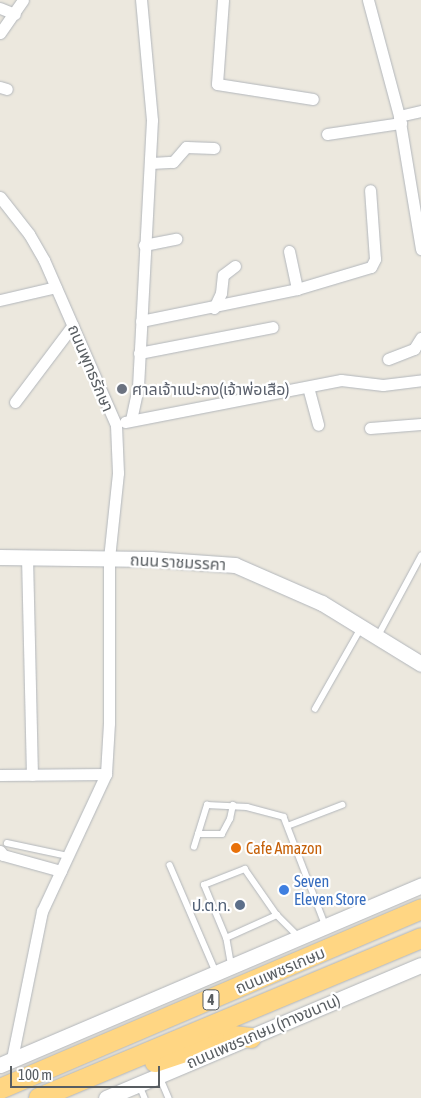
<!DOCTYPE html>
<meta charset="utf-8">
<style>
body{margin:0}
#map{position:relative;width:421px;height:1098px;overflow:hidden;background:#ece8de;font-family:"Asap Condensed","Noto Sans Thai",sans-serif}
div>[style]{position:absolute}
.roads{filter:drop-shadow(0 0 1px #b2b6bb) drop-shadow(0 0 1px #b2b6bb)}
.lane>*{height:5.5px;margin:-2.75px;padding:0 2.75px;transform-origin:2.75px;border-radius:2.75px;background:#fff}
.street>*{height:11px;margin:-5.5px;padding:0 5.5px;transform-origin:5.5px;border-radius:5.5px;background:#fff}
.secondary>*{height:15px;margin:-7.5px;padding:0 7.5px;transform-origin:7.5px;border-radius:7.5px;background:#fff}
.highway>*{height:20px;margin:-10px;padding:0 10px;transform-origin:10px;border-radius:10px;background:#ffd683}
.dots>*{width:14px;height:14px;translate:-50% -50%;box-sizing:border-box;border:2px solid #fff;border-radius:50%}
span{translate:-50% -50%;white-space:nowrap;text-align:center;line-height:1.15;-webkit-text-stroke:4.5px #fff;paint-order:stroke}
.shield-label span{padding:1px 4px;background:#fff;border:1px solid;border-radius:4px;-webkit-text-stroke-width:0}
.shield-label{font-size:15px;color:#585d61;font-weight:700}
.street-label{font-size:16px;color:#585d61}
.worship-label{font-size:16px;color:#5b616d}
.left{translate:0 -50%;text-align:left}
.food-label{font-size:16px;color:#c56008}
.shop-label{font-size:16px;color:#366cbe}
.service-label{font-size:16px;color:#4e5e75}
.right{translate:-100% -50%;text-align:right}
.scale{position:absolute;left:10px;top:1066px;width:150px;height:22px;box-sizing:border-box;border:2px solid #585d61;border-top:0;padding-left:6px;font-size:15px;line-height:18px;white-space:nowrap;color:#585d61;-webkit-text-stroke:4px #fff;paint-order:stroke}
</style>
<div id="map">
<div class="roads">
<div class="lane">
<i style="left:378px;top:636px;width:91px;rotate:-61.7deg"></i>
<i style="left:315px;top:709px;width:93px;rotate:-60.4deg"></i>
<i style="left:290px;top:825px;width:56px;rotate:-21deg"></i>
<i style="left:198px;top:834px;width:24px"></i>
<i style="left:222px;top:834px;width:17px;rotate:-62deg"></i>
<i style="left:230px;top:819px;width:14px;rotate:-78deg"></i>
<i style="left:7px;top:843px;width:62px;rotate:12deg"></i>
<i style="left:194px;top:847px;width:44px;rotate:-72.8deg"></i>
<i style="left:207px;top:805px;width:40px;rotate:2.9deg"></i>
<i style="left:247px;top:807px;width:38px;rotate:15deg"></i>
<i style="left:284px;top:817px;width:115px;rotate:69deg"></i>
<i style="left:170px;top:865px;width:116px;rotate:66.7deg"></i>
<i style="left:226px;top:938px;width:56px;rotate:-24.3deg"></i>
<i style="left:231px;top:965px;width:27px;rotate:-100deg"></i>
<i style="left:226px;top:938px;width:57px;rotate:-112.5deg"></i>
<i style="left:204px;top:885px;width:44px;rotate:-21.3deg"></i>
<i style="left:245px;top:869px;width:56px;rotate:55.2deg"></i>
<i style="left:277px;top:915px;width:30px;rotate:45deg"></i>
<i style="left:160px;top:1077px;width:23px;rotate:67deg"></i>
<i style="left:139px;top:1084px;width:15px;rotate:67deg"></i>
</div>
<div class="street">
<i style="left:223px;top:0;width:84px;rotate:94.1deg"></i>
<i style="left:217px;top:84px;width:97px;rotate:8.9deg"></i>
<i style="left:368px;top:0;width:120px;rotate:75deg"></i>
<i style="left:399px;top:116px;width:135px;rotate:80.6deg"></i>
<i style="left:0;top:8px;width:16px;rotate:22deg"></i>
<i style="left:0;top:33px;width:40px;rotate:-55.1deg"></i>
<i style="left:0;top:87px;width:7px;rotate:16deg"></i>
<i style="left:399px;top:116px;width:23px;rotate:-13deg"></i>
<i style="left:327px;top:134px;width:75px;rotate:-8.5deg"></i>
<i style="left:151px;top:163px;width:22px;rotate:-3deg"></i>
<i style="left:173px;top:162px;width:20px;rotate:-49deg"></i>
<i style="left:186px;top:147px;width:28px;rotate:2deg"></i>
<i style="left:0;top:197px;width:47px;rotate:51.9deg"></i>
<i style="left:29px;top:234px;width:30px;rotate:60deg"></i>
<i style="left:44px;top:260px;width:180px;rotate:66.4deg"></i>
<i style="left:116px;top:425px;width:48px;rotate:87.6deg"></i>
<i style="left:118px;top:473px;width:85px;rotate:96deg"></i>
<i style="left:109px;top:558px;width:165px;rotate:90deg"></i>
<i style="left:109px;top:723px;width:51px;rotate:93.4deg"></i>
<i style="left:106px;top:774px;width:151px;rotate:115deg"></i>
<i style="left:42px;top:911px;width:151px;rotate:101.5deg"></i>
<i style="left:144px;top:245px;width:33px;rotate:-11deg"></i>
<i style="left:289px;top:251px;width:39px;rotate:78deg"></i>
<i style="left:0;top:300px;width:57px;rotate:-13.1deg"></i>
<i style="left:214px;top:308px;width:17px;rotate:-65deg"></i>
<i style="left:221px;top:293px;width:18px;rotate:-84deg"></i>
<i style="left:223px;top:275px;width:15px;rotate:-37deg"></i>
<i style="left:141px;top:321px;width:159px;rotate:-11.6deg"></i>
<i style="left:297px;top:289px;width:77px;rotate:-16.6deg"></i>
<i style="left:371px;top:267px;width:9px;rotate:-63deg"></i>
<i style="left:375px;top:259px;width:69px;rotate:-94.1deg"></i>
<i style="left:139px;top:353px;width:136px;rotate:-11deg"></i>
<i style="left:388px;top:359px;width:28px;rotate:-21deg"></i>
<i style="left:414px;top:349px;width:13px;rotate:-58deg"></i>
<i style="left:308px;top:387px;width:39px;rotate:75deg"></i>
<i style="left:15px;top:402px;width:96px;rotate:-53deg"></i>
<i style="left:131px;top:420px;width:34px;rotate:-78deg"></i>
<i style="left:138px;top:387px;width:267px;rotate:-87deg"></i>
<i style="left:152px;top:120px;width:121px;rotate:-95.2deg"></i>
<i style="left:125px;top:422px;width:220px;rotate:-11deg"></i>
<i style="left:341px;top:380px;width:42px;rotate:6.8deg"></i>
<i style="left:383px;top:385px;width:38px;rotate:-7deg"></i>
<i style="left:370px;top:428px;width:51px;rotate:-4.5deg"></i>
<i style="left:27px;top:556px;width:219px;rotate:88.7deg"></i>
<i style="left:0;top:775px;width:106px;rotate:-0.5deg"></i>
<i style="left:0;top:851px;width:5px;rotate:53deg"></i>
<i style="left:3px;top:855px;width:60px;rotate:15.4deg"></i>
</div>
<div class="secondary">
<i style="left:0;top:557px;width:151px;rotate:0.8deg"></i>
<i style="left:151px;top:559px;width:84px;rotate:4.1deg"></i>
<i style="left:235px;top:565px;width:95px;rotate:23.6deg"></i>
<i style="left:322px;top:603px;width:116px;rotate:31.6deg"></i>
<i style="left:0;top:1065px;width:458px;rotate:-23.1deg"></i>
<i style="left:106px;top:1098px;width:342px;rotate:-22.9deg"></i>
</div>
<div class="highway">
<i style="left:155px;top:1062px;width:82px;rotate:-18.4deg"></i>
<i style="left:233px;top:1036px;width:18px;rotate:6deg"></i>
<i style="left:0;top:1089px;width:458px;rotate:-23.1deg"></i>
<i style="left:39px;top:1098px;width:414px;rotate:-22.7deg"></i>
</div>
</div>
<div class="dots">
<i style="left:122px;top:389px;background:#6b7280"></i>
<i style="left:236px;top:848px;background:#e8710a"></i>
<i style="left:284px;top:890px;background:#3f7fe0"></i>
<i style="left:240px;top:905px;background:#5c6f8a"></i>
</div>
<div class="shield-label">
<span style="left:211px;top:1000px">4</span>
</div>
<div class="street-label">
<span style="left:91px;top:368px;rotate:67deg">ถนนพุทธรักษา</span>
<span style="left:178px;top:562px;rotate:3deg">ถนน ราชมรรคา</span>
<span style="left:280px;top:970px;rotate:-23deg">ถนนเพชรเกษม</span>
<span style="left:263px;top:1031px;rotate:-23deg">ถนนเพชรเกษม (ทางขนาน)</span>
</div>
<div class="worship-label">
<span class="left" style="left:132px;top:389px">ศาลเจ้าแปะกง(เจ้าพ่อเสือ)</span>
</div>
<div class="food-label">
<span class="left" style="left:246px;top:848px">Cafe Amazon</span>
</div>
<div class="shop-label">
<span class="left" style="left:294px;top:890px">Seven<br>Eleven Store</span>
</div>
<div class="service-label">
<span class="right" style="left:230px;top:905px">ป.ต.ท.</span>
</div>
<div class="scale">100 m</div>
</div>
